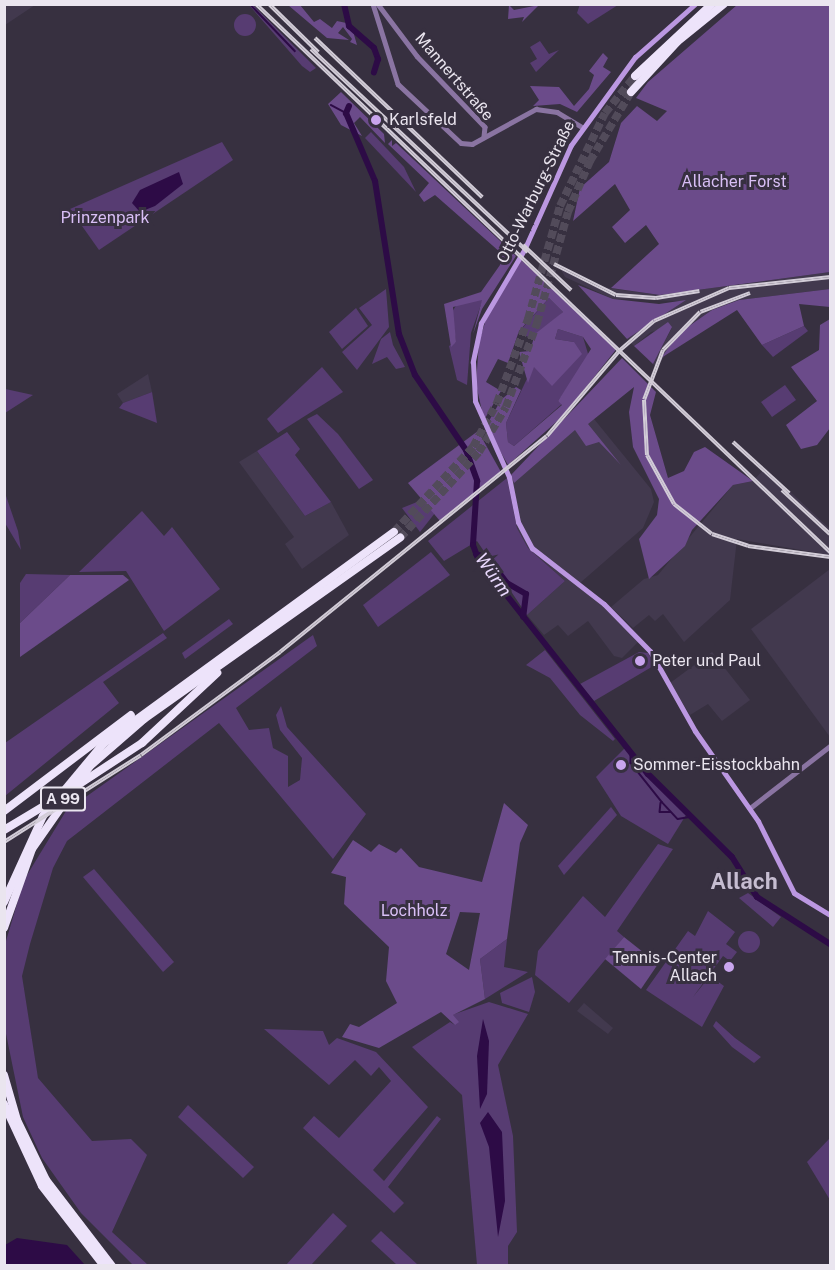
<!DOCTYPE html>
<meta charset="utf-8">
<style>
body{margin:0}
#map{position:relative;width:835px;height:1270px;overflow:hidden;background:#373040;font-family:"Public Sans",sans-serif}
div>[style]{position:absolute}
.built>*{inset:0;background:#42394e}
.green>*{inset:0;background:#573c72}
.round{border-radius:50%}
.forest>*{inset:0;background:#6b4b8a}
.water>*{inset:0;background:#2d0b46}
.stream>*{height:1.5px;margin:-0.75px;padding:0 0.75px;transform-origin:0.75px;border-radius:0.75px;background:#2d0b46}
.river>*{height:6px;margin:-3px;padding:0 3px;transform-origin:3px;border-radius:3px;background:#2d0b46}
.motorway-tunnel>*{height:8px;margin-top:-4px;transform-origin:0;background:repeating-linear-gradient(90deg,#524b5a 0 8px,transparent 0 12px)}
.tertiary>*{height:4.5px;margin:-2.25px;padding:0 2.25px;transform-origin:2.25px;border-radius:2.25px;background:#8a74a2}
.secondary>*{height:5px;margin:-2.5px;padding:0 2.5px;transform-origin:2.5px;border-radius:2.5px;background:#bb97e1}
.motorway>*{height:8px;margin:-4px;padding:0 4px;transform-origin:4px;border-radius:4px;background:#ede3fa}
.rail>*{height:4px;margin-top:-2px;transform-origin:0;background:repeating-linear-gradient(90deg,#373040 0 4.5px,#d2ccd7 0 9px);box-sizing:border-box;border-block:2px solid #d2ccd7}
.dots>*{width:16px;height:16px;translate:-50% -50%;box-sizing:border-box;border:3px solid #373040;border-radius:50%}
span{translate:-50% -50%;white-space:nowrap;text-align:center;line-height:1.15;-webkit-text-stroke:6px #373040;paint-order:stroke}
.shield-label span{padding:2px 4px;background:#373040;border:2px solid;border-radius:4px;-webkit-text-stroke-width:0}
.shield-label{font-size:15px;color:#eae5ef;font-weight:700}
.street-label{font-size:16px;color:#eae5ef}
.poi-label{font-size:16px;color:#eae5ef}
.left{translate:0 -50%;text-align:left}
.right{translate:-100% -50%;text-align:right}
.park-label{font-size:16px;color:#d9bff6}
.water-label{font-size:18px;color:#e9d8fd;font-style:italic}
.district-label{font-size:22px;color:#c6bdd1;font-weight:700}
.frame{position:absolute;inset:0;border:6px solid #eae5ef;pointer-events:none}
</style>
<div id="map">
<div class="built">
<i style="clip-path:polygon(5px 4px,35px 4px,35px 5px,5px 25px)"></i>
<i style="clip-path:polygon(559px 266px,593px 286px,660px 295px,830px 272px,830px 289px,739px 300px,712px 310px,689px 326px,656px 367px,653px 364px,672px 328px,651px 332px,634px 346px,627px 339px,684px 301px,613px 299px,565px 277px)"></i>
<i style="clip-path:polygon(148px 374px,152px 392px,123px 403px,117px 394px)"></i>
<i style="clip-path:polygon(590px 414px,651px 489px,654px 502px,643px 528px,580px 583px,639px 641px,622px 658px,614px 656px,588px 621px,568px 636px,558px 625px,544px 635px,527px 615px,565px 581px,528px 548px,517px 528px,507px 478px)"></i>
<i style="clip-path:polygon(257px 451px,305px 516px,331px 502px,349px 535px,302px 569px,285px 544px,294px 537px,239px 462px)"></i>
<i style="clip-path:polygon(765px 468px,830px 529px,830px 555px,737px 539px,730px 600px,684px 642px,663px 614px,655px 621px,649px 615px,633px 628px,611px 607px,644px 579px,658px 575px,733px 485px,753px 481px)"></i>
<i style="clip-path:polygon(830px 569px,830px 737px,751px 629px)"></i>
<i style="clip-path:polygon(712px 652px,750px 700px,722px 721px,708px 704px,690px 715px,670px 683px)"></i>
<i style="clip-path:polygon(584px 1003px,613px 1028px,608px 1034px,577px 1011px)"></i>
</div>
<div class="green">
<i style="clip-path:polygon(580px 4px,618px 4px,618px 5px,588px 24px,577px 13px)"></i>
<i style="clip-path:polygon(249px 5px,253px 5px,316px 68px,310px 72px,302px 66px)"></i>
<i class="round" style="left:234px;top:14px;width:22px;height:22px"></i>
<i style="clip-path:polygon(540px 41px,549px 54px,559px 50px,536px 72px,530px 63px,537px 59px,530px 47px)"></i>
<i style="clip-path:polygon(371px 132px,404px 167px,416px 192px,365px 138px)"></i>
<i style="clip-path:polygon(222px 142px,233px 160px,99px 250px,70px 209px)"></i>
<i style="clip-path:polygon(386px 289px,389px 327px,357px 370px,342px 352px,372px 325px,359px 308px)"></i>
<i style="clip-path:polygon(549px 298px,563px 312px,534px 339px,518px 333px)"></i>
<i style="clip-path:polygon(483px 299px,471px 333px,467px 385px,457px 380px,449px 346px,456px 342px,452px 312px,457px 304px)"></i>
<i style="clip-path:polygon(356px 308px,368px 326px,342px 349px,329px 332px)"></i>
<i style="clip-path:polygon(804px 326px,808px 331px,773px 357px,762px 345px)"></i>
<i style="clip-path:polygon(558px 329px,583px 337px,589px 357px,558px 401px,562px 404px,514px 446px,508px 442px,506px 423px,533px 366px,574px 342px,555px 339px)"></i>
<i style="clip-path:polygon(390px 332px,393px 345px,405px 367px,396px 369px,387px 357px,372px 364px,381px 339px)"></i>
<i style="clip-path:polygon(322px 367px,343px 392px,278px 433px,267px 419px)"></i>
<i style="clip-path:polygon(785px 385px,796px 400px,772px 417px,761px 402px)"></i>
<i style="clip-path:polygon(5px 389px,10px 390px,33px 395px,5px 413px)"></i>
<i style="clip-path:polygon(152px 392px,157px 423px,119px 408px,123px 403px)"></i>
<i style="clip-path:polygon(317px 414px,338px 434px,373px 480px,359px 489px,307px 419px)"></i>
<i style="clip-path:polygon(287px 432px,300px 449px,295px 455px,331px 502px,305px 516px,257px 451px)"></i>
<i style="clip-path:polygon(507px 478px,517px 528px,528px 548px,565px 581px,527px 615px,477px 541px,444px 561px,428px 541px)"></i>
<i style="clip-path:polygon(5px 493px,18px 531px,21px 550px,5px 523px)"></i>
<i style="clip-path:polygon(422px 500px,435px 513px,420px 532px,402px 508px)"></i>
<i style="clip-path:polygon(142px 511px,164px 536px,172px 527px,220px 589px,164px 631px,126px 571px,79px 572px)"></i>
<i style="clip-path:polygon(431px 552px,450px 575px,378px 627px,363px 605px)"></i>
<i style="clip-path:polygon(26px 574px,70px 575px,20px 623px,20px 583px)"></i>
<i style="clip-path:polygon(229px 619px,233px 624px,185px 659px,182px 653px)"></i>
<i style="clip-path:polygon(163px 633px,167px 638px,103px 682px,119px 703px,5px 796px,5px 743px)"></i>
<i style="clip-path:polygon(313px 635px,317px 646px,236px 708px,249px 730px,269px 728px,273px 748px,288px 756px,288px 787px,300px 780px,302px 758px,280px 730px,276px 715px,281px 706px,287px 727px,366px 814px,333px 859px,219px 723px,67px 841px,53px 868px,30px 944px,22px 976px,38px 1078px,92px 1141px,131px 1139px,147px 1155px,112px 1232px,148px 1265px,133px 1265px,81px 1213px,42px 1158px,23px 1117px,4px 1024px,6px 941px,24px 880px,66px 811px)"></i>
<i style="clip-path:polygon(545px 650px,615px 739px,613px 741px,580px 715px,550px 678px,526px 665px)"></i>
<i style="clip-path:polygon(639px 652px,648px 653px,655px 665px,594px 701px,580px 684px)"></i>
<i style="clip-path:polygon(626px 747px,686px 815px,668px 844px,621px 816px,596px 777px)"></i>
<i style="clip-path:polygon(611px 807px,617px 815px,564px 875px,558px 866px)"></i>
<i style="clip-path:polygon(658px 844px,673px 849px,617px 931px,624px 937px,569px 1003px,535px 975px,538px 951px,583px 896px,605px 917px)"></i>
<i style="clip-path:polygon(94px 869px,174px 962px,163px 972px,83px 877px)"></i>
<i style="clip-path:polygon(748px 893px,781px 917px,773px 927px,739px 898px)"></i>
<i style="clip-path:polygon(708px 911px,735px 932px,726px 944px,737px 952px,730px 961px,723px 956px,693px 997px,710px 976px,724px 986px,702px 1027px,646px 990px,688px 931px,695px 936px)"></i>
<i class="round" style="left:738px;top:931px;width:22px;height:22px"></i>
<i style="clip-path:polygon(507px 939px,504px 967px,528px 972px,485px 999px,480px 959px)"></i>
<i style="clip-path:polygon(532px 977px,535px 992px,529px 1012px,502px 1003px,500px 993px)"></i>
<i style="clip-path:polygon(489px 1002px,528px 1014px,498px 1065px,513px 1136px,517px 1232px,508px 1246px,508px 1265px,477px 1265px,462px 1095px,412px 1047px,450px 1022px,455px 1025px,452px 1015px)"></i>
<i style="clip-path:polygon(716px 1021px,735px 1038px,761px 1057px,754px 1063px,732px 1047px,713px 1026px)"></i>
<i style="clip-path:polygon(264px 1029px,323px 1031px,329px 1045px,337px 1038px,376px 1052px,428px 1107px,373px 1170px,384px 1181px,437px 1116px,441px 1119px,388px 1187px,404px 1203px,394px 1213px,303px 1128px,314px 1116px,339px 1138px,391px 1081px,379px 1067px,371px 1076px,355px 1060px,329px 1085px)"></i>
<i style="clip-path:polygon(188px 1105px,254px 1167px,243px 1178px,178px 1117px)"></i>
<i style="clip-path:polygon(830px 1138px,830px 1200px,807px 1162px)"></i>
<i style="clip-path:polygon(333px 1213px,347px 1226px,311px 1265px,286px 1265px)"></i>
<i style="clip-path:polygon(381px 1231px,418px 1265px,397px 1265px,371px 1241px)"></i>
</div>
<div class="forest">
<i style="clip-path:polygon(288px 5px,300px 5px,314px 22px,320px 19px,332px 28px,337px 21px,351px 24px,357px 45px,350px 42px,352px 39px,343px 27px,338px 33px,349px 40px,327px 38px)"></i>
<i style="clip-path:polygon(509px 5px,514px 10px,539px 5px,522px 22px,524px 17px,508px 19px)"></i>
<i style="clip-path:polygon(737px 5px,830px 5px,830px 272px,660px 295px,611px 288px,659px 244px,646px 225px,625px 243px,612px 227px,630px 210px,615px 184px,573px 221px,580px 188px,609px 162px,621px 123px,637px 106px,657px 121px,667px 111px,636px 98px,648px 82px)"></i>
<i style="clip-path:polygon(603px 53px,608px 58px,603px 67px,611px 72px,577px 112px,560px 104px,533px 106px,539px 100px,530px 86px,559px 87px,574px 106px,589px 89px,594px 75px,589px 71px)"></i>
<i style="clip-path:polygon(341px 92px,384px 134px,385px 143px,360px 117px,354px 123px,362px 136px,341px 125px,328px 104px)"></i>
<i style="clip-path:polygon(392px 140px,392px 146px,396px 143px,516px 256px,482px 309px,473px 334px,482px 300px,453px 307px,456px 342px,451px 347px,444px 304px,481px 292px,500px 265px,501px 253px,435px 195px,424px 202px,419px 195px,429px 183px,388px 144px)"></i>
<i style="clip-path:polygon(521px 260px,618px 347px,564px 415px,508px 465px,486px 426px,501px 400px,516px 387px,521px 390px,506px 423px,508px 442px,514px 446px,562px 405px,558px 401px,591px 349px,583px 337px,558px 329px,555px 339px,574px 342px,582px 354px,552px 386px,534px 367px,528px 383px,519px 352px,530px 351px,535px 334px,563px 312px,549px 298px,519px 331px,508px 363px,498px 359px,486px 382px,501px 391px,484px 420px,476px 384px,479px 342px,487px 316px)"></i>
<i style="clip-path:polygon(578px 285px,613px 299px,659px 304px,686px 300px,627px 339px)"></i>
<i style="clip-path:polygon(830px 289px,830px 307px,799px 304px,804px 326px,762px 345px,737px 310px,661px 358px,679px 333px,712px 310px,739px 300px)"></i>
<i style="clip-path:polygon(830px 319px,830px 428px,817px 445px,801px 449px,786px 425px,817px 401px,791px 367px,819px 350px,820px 325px)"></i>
<i style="clip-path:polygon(668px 322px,672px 327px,653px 364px,634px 346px)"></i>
<i style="clip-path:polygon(622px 358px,656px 392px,650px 415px,668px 478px,684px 471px,694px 452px,705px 447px,753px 481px,733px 485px,692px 530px,685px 546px,649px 579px,639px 539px,657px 515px,659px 499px,633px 447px,629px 412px,634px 387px,588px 424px,621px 465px,599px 442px,586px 446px,575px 430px,514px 483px,511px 475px)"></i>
<i style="clip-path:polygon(478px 431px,501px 472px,440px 521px,408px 483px)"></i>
<i style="clip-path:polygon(70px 575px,123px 575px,129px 580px,20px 657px,20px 623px)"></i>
<i style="clip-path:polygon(evenodd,504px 803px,528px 825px,520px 843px,507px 939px,480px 959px,485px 999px,453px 1015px,459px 1022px,455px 1025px,441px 1012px,379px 1048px,342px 1037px,350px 1024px,359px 1027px,397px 1003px,386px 981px,389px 947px,344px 904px,346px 877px,331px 873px,353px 840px,371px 852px,379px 844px,396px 853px,401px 848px,419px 867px,482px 882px,504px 803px,460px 912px,480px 913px,469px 970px,446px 954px,460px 912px)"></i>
<i style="clip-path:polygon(624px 937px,658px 964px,641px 989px,605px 959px)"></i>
</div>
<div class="water">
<i style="clip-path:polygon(179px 172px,183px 184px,155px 206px,140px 212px,132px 203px,140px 190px)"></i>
<i style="clip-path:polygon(483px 1019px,489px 1041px,487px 1094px,480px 1109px,477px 1056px)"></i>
<i style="clip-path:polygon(488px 1112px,502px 1132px,505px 1201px,498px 1237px,489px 1147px,480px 1123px)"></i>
<i style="clip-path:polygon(17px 1238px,67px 1245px,85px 1265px,5px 1265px,5px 1245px)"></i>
</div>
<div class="stream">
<i style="left:250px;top:4px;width:65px;rotate:46.2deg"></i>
<i style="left:331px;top:105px;width:17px;rotate:28deg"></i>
<i style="left:631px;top:753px;width:10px;rotate:90deg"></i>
<i style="left:631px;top:763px;width:50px;rotate:51.5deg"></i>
<i style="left:662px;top:802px;width:23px;rotate:47deg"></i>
<i style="left:678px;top:819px;width:11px;rotate:-10deg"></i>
<i style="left:661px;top:803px;width:9px;rotate:96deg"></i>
<i style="left:660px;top:812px;width:10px"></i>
</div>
<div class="river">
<i style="left:344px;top:4px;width:23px;rotate:77deg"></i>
<i style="left:349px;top:26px;width:33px;rotate:41deg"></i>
<i style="left:374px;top:48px;width:12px;rotate:70deg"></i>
<i style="left:378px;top:59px;width:14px;rotate:107deg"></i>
<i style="left:349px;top:106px;width:8px;rotate:113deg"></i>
<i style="left:346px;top:113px;width:74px;rotate:66.9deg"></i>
<i style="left:375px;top:181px;width:155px;rotate:81.1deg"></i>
<i style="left:399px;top:334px;width:44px;rotate:68.7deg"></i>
<i style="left:415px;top:375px;width:91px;rotate:55.8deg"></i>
<i style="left:466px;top:450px;width:33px;rotate:70deg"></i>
<i style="left:477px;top:481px;width:64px;rotate:93.6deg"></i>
<i style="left:473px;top:545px;width:15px;rotate:70deg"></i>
<i style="left:478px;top:559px;width:274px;rotate:51.7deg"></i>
<i style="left:648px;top:774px;width:118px;rotate:44.7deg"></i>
<i style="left:732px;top:857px;width:47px;rotate:58deg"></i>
<i style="left:757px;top:897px;width:87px;rotate:32.8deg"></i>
<i style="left:476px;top:554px;width:13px;rotate:18deg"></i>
<i style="left:488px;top:558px;width:31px;rotate:53deg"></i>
<i style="left:507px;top:583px;width:22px;rotate:30deg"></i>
<i style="left:526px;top:594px;width:23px;rotate:97deg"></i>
</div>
<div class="motorway-tunnel">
<i style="left:394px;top:532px;width:116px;rotate:-47.1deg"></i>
<i style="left:473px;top:447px;width:50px;rotate:-61.4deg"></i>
<i style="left:497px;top:403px;width:90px;rotate:-69.7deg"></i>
<i style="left:528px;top:319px;width:117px;rotate:-74.2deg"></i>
<i style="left:560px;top:206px;width:103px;rotate:-64.2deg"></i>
<i style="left:605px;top:113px;width:48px;rotate:-51deg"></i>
<i style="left:400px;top:538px;width:117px;rotate:-47.4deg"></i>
<i style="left:479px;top:452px;width:52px;rotate:-59deg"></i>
<i style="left:506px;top:407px;width:90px;rotate:-69.7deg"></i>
<i style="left:537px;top:323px;width:115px;rotate:-74.4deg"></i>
<i style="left:568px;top:212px;width:56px;rotate:-66.7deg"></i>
<i style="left:590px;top:161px;width:80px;rotate:-59.3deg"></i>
</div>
<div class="tertiary">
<i style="left:373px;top:4px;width:84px;rotate:72.6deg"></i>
<i style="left:398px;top:84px;width:86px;rotate:43.1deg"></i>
<i style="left:461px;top:143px;width:11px;rotate:5deg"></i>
<i style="left:472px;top:144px;width:73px;rotate:-28.7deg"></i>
<i style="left:536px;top:109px;width:21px;rotate:8deg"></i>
<i style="left:557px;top:112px;width:29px;rotate:31deg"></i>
<i style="left:378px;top:4px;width:65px;rotate:53.1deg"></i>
<i style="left:417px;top:56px;width:98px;rotate:46.2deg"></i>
<i style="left:485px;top:127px;width:10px;rotate:96deg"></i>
<i style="left:750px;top:808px;width:101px;rotate:-37.8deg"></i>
</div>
<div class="secondary">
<i style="left:695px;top:4px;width:80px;rotate:138.5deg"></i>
<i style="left:635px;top:57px;width:109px;rotate:126deg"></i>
<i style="left:571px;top:145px;width:115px;rotate:114.1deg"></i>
<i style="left:524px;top:250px;width:85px;rotate:120.5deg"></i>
<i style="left:481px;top:323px;width:40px;rotate:102deg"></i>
<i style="left:473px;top:362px;width:39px;rotate:87deg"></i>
<i style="left:475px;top:401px;width:83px;rotate:65.9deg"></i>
<i style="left:509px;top:477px;width:46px;rotate:78.7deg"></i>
<i style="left:518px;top:522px;width:30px;rotate:62deg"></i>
<i style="left:532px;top:548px;width:91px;rotate:37.9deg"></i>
<i style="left:604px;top:604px;width:66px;rotate:45.6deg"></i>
<i style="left:650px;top:651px;width:92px;rotate:60.6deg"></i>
<i style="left:695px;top:731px;width:110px;rotate:55deg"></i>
<i style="left:758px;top:821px;width:80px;rotate:63.4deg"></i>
<i style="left:794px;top:893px;width:42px;rotate:31.4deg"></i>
</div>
<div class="motorway">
<i style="left:635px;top:76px;width:105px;rotate:-43.1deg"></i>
<i style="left:631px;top:92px;width:68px;rotate:-47.4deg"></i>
<i style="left:677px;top:42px;width:60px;rotate:-39deg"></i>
<i style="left:78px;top:785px;width:77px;rotate:-33.3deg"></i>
<i style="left:142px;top:743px;width:103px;rotate:-43deg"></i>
<i style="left:4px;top:811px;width:159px;rotate:-37.1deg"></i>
<i style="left:4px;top:830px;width:56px;rotate:-31.1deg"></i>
<i style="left:4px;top:902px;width:94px;rotate:-65.6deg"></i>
<i style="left:43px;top:816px;width:94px;rotate:-50.2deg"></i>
<i style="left:103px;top:744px;width:360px;rotate:-36.1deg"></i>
<i style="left:4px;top:928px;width:84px;rotate:-70.5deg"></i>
<i style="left:32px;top:849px;width:101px;rotate:-55.1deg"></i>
<i style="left:90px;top:766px;width:72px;rotate:-41deg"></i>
<i style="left:144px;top:719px;width:314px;rotate:-35.3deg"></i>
<i style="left:4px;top:1075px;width:47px;rotate:73.9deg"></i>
<i style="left:17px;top:1120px;width:67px;rotate:64.2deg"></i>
<i style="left:46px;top:1180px;width:108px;rotate:52.5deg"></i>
<i style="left:4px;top:1104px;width:90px;rotate:65.1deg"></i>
<i style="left:42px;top:1186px;width:101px;rotate:52.2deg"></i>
</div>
<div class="rail">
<i style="left:256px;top:4px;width:794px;rotate:43.67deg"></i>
<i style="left:269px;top:4px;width:69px;rotate:44.4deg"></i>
<i style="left:315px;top:38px;width:231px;rotate:43.6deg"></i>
<i style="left:311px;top:49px;width:297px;rotate:43.1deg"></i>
<i style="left:523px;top:245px;width:66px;rotate:43.2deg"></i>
<i style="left:554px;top:264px;width:69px;rotate:26.6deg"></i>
<i style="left:616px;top:295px;width:40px;rotate:4.3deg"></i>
<i style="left:656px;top:298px;width:44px;rotate:-9.2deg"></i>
<i style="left:750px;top:293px;width:53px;rotate:159.2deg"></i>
<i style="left:700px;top:312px;width:53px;rotate:134.2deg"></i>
<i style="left:663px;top:350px;width:53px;rotate:110.8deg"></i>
<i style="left:644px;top:400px;width:55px;rotate:86.9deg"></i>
<i style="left:647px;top:455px;width:56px;rotate:61.1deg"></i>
<i style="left:674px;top:504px;width:48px;rotate:38.3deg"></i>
<i style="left:712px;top:534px;width:38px;rotate:18deg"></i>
<i style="left:748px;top:546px;width:83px;rotate:7.6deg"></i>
<i style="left:733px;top:442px;width:76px;rotate:42.3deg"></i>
<i style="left:782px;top:490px;width:65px;rotate:42.5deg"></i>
<i style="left:4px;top:842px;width:162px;rotate:-32.4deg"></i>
<i style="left:141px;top:755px;width:173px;rotate:-36.5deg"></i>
<i style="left:280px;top:652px;width:343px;rotate:-39deg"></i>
<i style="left:547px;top:436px;width:111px;rotate:-49.7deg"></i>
<i style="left:619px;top:351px;width:46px;rotate:-40.6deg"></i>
<i style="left:654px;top:321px;width:82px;rotate:-23.7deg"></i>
<i style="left:729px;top:288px;width:102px;rotate:-6.2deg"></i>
</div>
<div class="dots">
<i style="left:376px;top:120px;background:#c9a5ee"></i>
<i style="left:640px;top:661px;background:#c9a5ee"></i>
<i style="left:621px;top:765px;background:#c9a5ee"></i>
<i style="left:729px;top:967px;background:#c9a5ee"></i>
</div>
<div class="shield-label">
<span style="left:63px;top:799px">A 99</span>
</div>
<div class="street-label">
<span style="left:454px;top:77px;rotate:49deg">Mannertstraße</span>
<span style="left:536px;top:192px;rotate:-64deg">Otto-Warburg-Straße</span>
</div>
<div class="poi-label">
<span class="left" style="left:389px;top:120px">Karlsfeld</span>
<span class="left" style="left:652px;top:661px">Peter und Paul</span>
<span class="left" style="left:633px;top:765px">Sommer-Eisstockbahn</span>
<span class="right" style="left:717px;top:967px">Tennis-Center<br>Allach</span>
</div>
<div class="park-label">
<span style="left:734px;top:182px">Allacher Forst</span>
<span style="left:105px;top:218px">Prinzenpark</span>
<span style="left:414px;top:911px">Lochholz</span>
</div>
<div class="water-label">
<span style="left:493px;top:575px;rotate:55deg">Würm</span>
</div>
<div class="district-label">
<span style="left:744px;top:882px">Allach</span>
</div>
<div class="frame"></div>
</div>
